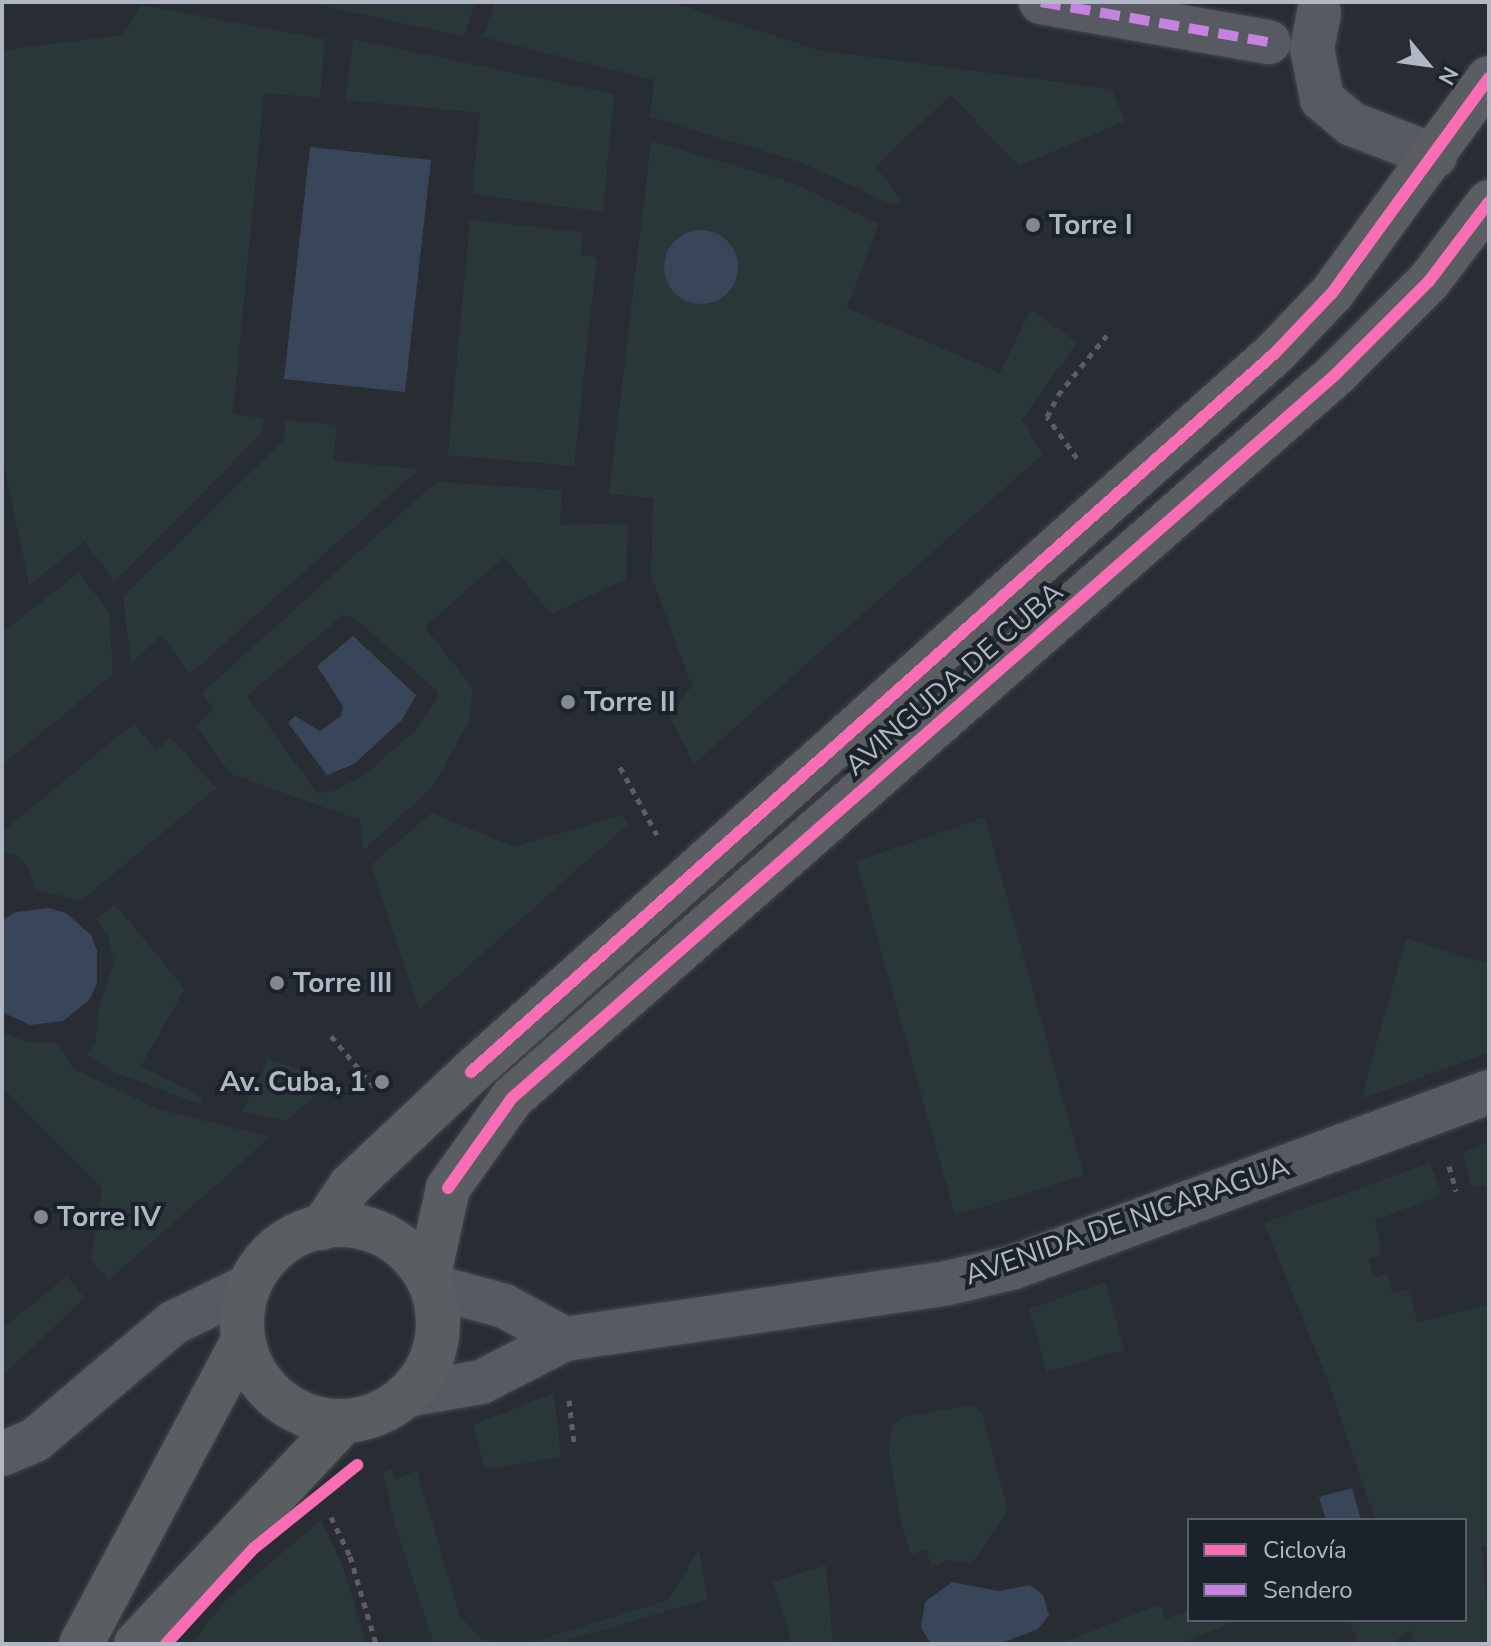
<!DOCTYPE html>
<meta charset="utf-8">
<style>
body{margin:0}
#map{position:relative;width:1491px;height:1646px;overflow:hidden;background:#282c33;font-family:"Nunito Sans",sans-serif}
div>[style]{position:absolute}
.green>*{inset:0;background:#293739}
.water>*{inset:0;background:#39465a}
.round{border-radius:50%}
.path>*{height:5px;margin-top:-2.5px;transform-origin:0;background:repeating-linear-gradient(90deg,#5b5f64 0 6px,transparent 0 12px)}
.roads{filter:drop-shadow(0 0 2px #44474c) drop-shadow(0 0 2px #44474c)}
.minor>*{height:44px;margin:-22px;padding:0 22px;transform-origin:22px;border-radius:22px;background:#575a61}
.major>*{height:44px;margin:-22px;padding:0 22px;transform-origin:22px;border-radius:22px;background:#5a5d62}
.major>.ring{margin:-22px;padding:0;box-sizing:content-box;background:none;border:44px solid #5a5d62;border-radius:50%}
.quiet>*{height:10px;margin-top:-5px;transform-origin:0;background:repeating-linear-gradient(90deg,#c483df 0 20px,transparent 0 30px)}
.cycleway>*{height:12px;margin:-6px;padding:0 6px;transform-origin:6px;border-radius:6px;background:#f96db3}
.dots>*{width:22px;height:22px;translate:-50% -50%;box-sizing:border-box;border:4px solid #1c222c;border-radius:50%}
span{translate:-50% -50%;white-space:nowrap;text-align:center;line-height:1.15;-webkit-text-stroke:8px #1c222c;paint-order:stroke}
.poi-label{font-size:28px;color:#b2b8c3;font-weight:700}
.left{translate:0 -50%;text-align:left}
.right{translate:-100% -50%;text-align:right}
.street-label{font-size:28px;color:#b2b8c3}
.frame{position:absolute;inset:0;border:4px solid #b2b8c3;pointer-events:none}
.legend{position:absolute;left:1187px;top:1518px;width:280px;height:104px;box-sizing:border-box;background:#1c222c;border:2px solid #585e68;margin:0;padding:10px 14px;list-style:none;font-size:24px;color:#b2b8c3}
.legend li{display:flex;align-items:center;gap:16px;height:40px}
.legend b{width:40px;border:2px solid #585e68}
.north{position:absolute;left:1387px;top:24px;width:80px;height:80px;-webkit-text-stroke:6px #1c222c;paint-order:stroke;rotate:119deg;font-size:22px;font-weight:700;line-height:32px;text-align:center;color:#b2b8c3}
.north::after{content:'';display:block;margin:auto;width:28px;height:36px;background:#b2b8c3;clip-path:polygon(50% 0,100% 100%,50% 72%,0 100%)}
</style>
<div id="map">
<div class="green">
<i style="clip-path:polygon(306px 2px,475px 2px,464px 37px)"></i>
<i style="clip-path:polygon(495px 2px,672px 2px,818px 50px,1112px 89px,1125px 121px,1019px 166px,951px 95px,875px 166px,902px 200px,893px 205px,803px 163px,650px 117px,654px 80px,483px 37px)"></i>
<i style="clip-path:polygon(140px 5px,325px 39px,320px 98px,264px 93px,233px 414px,264px 418px,262px 433px,114px 582px,85px 541px,29px 585px,2px 455px,2px 50px,123px 35px)"></i>
<i style="clip-path:polygon(353px 39px,614px 94px,603px 212px,472px 194px,480px 113px,345px 100px)"></i>
<i style="clip-path:polygon(651px 141px,791px 182px,879px 224px,847px 308px,1000px 373px,1030px 310px,1077px 342px,1022px 420px,1043px 454px,694px 764px,669px 716px,692px 686px,651px 576px,653px 498px,609px 494px)"></i>
<i style="clip-path:polygon(470px 220px,582px 232px,581px 254px,597px 258px,574px 466px,448px 455px)"></i>
<i style="clip-path:polygon(286px 420px,337px 425px,333px 461px,419px 469px,190px 674px,162px 635px,131px 663px,123px 597px,283px 441px)"></i>
<i style="clip-path:polygon(evenodd,436px 482px,562px 490px,560px 525px,628px 523px,626px 579px,551px 614px,504px 557px,425px 627px,473px 689px,469px 721px,434px 785px,363px 851px,360px 820px,231px 774px,195px 725px,214px 709px,202px 693px,436px 482px,343px 615px,356px 619px,439px 693px,419px 727px,365px 775px,333px 791px,317px 793px,247px 696px,343px 615px)"></i>
<i style="clip-path:polygon(79px 572px,109px 613px,113px 674px,2px 765px,2px 633px)"></i>
<i style="clip-path:polygon(134px 723px,156px 751px,171px 737px,216px 788px,81px 901px,35px 889px,28px 867px,15px 854px,2px 852px,2px 832px)"></i>
<i style="clip-path:polygon(432px 813px,514px 847px,621px 815px,628px 824px,419px 1010px,371px 865px)"></i>
<i style="clip-path:polygon(985px 817px,1084px 1175px,955px 1216px,856px 861px)"></i>
<i style="clip-path:polygon(115px 904px,185px 989px,141px 1066px,203px 1098px,201px 1105px,114px 1072px,86px 1055px,95px 1043px,99px 1008px,114px 962px,107px 933px,97px 919px)"></i>
<i style="clip-path:polygon(1406px 938px,1489px 964px,1489px 1053px,1361px 1099px)"></i>
<i style="clip-path:polygon(2px 1032px,29px 1043px,57px 1043px,73px 1068px,157px 1109px,270px 1137px,109px 1280px,91px 1260px,102px 1188px,2px 1087px)"></i>
<i style="clip-path:polygon(268px 1059px,331px 1080px,287px 1121px,242px 1112px)"></i>
<i style="clip-path:polygon(1489px 1142px,1489px 1185px,1471px 1187px,1463px 1152px)"></i>
<i style="clip-path:polygon(1430px 1163px,1442px 1195px,1375px 1220px,1382px 1254px,1369px 1259px,1374px 1278px,1388px 1273px,1392px 1294px,1408px 1289px,1418px 1322px,1489px 1304px,1489px 1545px,1482px 1546px,1489px 1644px,1415px 1644px,1410px 1630px,1391px 1644px,1358px 1644px,1349px 1620px,1465px 1620px,1465px 1520px,1375px 1520px,1330px 1386px,1264px 1223px)"></i>
<i style="clip-path:polygon(67px 1276px,85px 1298px,2px 1376px,2px 1329px)"></i>
<i style="clip-path:polygon(1106px 1282px,1124px 1350px,1047px 1372px,1029px 1309px)"></i>
<i style="clip-path:polygon(554px 1393px,561px 1457px,485px 1470px,473px 1425px)"></i>
<i style="clip-path:polygon(973px 1405px,982px 1414px,1008px 1510px,971px 1564px,948px 1560px,932px 1567px,926px 1549px,911px 1555px,900px 1520px,889px 1454px,892px 1426px,907px 1416px)"></i>
<i style="clip-path:polygon(391px 1469px,395px 1479px,417px 1471px,460px 1616px,481px 1639px,508px 1644px,434px 1644px,396px 1529px,383px 1473px)"></i>
<i style="clip-path:polygon(321px 1520px,342px 1564px,367px 1644px,191px 1644px,224px 1602px)"></i>
<i style="clip-path:polygon(699px 1550px,708px 1599px,555px 1644px,526px 1644px,668px 1600px)"></i>
<i style="clip-path:polygon(826px 1565px,833px 1644px,792px 1644px,773px 1582px)"></i>
<i style="clip-path:polygon(1161px 1604px,1165px 1619px,1189px 1610px,1189px 1620px,1238px 1620px,1179px 1644px,1059px 1644px)"></i>
</div>
<div class="water">
<i style="clip-path:polygon(310px 147px,431px 160px,405px 392px,284px 379px)"></i>
<i class="round" style="left:664px;top:230px;width:74px;height:74px"></i>
<i style="clip-path:polygon(353px 636px,416px 695px,402px 720px,354px 764px,327px 775px,288px 723px,295px 716px,320px 731px,341px 716px,343px 706px,317px 666px)"></i>
<i style="clip-path:polygon(49px 908px,66px 913px,91px 935px,97px 951px,97px 984px,89px 1000px,63px 1021px,30px 1025px,2px 1012px,2px 920px,16px 912px)"></i>
<i style="clip-path:polygon(1352px 1488px,1361px 1520px,1326px 1520px,1319px 1497px)"></i>
<i style="clip-path:polygon(952px 1582px,999px 1591px,1030px 1585px,1043px 1595px,1049px 1615px,1038px 1629px,999px 1644px,931px 1644px,921px 1627px,925px 1602px)"></i>
</div>
<div class="path">
<i style="left:1077px;top:458px;width:51px;rotate:-126.2deg"></i>
<i style="left:1047px;top:417px;width:25px;rotate:-63deg"></i>
<i style="left:1058px;top:395px;width:77px;rotate:-50.8deg"></i>
<i style="left:620px;top:767px;width:77px;rotate:61.4deg"></i>
<i style="left:331px;top:1036px;width:70px;rotate:49.7deg"></i>
<i style="left:1449px;top:1166px;width:26px;rotate:74deg"></i>
<i style="left:569px;top:1400px;width:43px;rotate:83.4deg"></i>
<i style="left:331px;top:1517px;width:43px;rotate:64deg"></i>
<i style="left:350px;top:1556px;width:92px;rotate:73.5deg"></i>
</div>
<div class="roads">
<div class="minor">
<i style="left:1041px;top:2px;width:231px;rotate:10deg"></i>
<i style="left:1319px;top:13px;width:36px;rotate:101deg"></i>
<i style="left:1312px;top:48px;width:52px;rotate:78.9deg"></i>
<i style="left:1322px;top:99px;width:39px;rotate:40deg"></i>
<i style="left:1352px;top:124px;width:89px;rotate:21.1deg"></i>
<i style="left:431px;top:1286px;width:76px;rotate:15.3deg"></i>
<i style="left:504px;top:1306px;width:69px;rotate:28.4deg"></i>
<i style="left:406px;top:1395px;width:76px;rotate:-9.8deg"></i>
<i style="left:481px;top:1382px;width:94px;rotate:-27.1deg"></i>
<i style="left:565px;top:1339px;width:387px;rotate:-8.3deg"></i>
<i style="left:948px;top:1283px;width:68px;rotate:-13.6deg"></i>
<i style="left:1014px;top:1267px;width:506px;rotate:-20.22deg"></i>
<i style="left:2px;top:1454px;width:36px;rotate:-23deg"></i>
<i style="left:35px;top:1440px;width:181px;rotate:-40.3deg"></i>
<i style="left:173px;top:1323px;width:85px;rotate:-26deg"></i>
</div>
<div class="major">
<i class="ring" style="left:242px;top:1225px;width:152px;height:152px"></i>
<i style="left:322px;top:1228px;width:50px;rotate:-56.3deg"></i>
<i style="left:350px;top:1186px;width:166px;rotate:-43.3deg"></i>
<i style="left:471px;top:1072px;width:1079px;rotate:-41.81deg"></i>
<i style="left:1275px;top:353px;width:83px;rotate:-46.5deg"></i>
<i style="left:1332px;top:293px;width:266px;rotate:-53.9deg"></i>
<i style="left:428px;top:1279px;width:93px;rotate:-77.6deg"></i>
<i style="left:448px;top:1188px;width:110px;rotate:-54.6deg"></i>
<i style="left:512px;top:1098px;width:1097px;rotate:-41.3deg"></i>
<i style="left:1336px;top:374px;width:132px;rotate:-45deg"></i>
<i style="left:1429px;top:281px;width:99px;rotate:-52.8deg"></i>
<i style="left:81px;top:1644px;width:344px;rotate:-61.9deg"></i>
<i style="left:136px;top:1644px;width:304px;rotate:-47deg"></i>
</div>
</div>
<div class="quiet">
<i style="left:1041px;top:2px;width:231px;rotate:10deg"></i>
</div>
<div class="cycleway">
<i style="left:471px;top:1072px;width:1079px;rotate:-41.81deg"></i>
<i style="left:1275px;top:353px;width:83px;rotate:-46.5deg"></i>
<i style="left:1332px;top:293px;width:266px;rotate:-53.9deg"></i>
<i style="left:448px;top:1188px;width:110px;rotate:-54.6deg"></i>
<i style="left:512px;top:1098px;width:1097px;rotate:-41.3deg"></i>
<i style="left:1336px;top:374px;width:132px;rotate:-45deg"></i>
<i style="left:1429px;top:281px;width:99px;rotate:-52.8deg"></i>
<i style="left:166px;top:1644px;width:129px;rotate:-47.5deg"></i>
<i style="left:253px;top:1549px;width:134px;rotate:-38.9deg"></i>
</div>
<div class="dots">
<i style="left:1033px;top:225px;background:#828791"></i>
<i style="left:568px;top:702px;background:#828791"></i>
<i style="left:277px;top:983px;background:#828791"></i>
<i style="left:382px;top:1082px;background:#828791"></i>
<i style="left:41px;top:1217px;background:#828791"></i>
</div>
<div class="poi-label">
<span class="left" style="left:1049px;top:225px">Torre I</span>
<span class="left" style="left:584px;top:702px">Torre II</span>
<span class="left" style="left:293px;top:983px">Torre III</span>
<span class="right" style="left:366px;top:1082px">Av. Cuba, 1</span>
<span class="left" style="left:57px;top:1217px">Torre IV</span>
</div>
<div class="street-label">
<span style="left:954px;top:679px;rotate:-41deg">AVINGUDA DE CUBA</span>
<span style="left:1127px;top:1221px;rotate:-19deg">AVENIDA DE NICARAGUA</span>
</div>
<div class="frame"></div>
<ul class="legend">
<li><b style="height:10px;background:#f96db3"></b>Ciclovía</li>
<li><b style="height:10px;background:#c483df"></b>Sendero</li>
</ul>
<div class="north">N</div>
</div>
